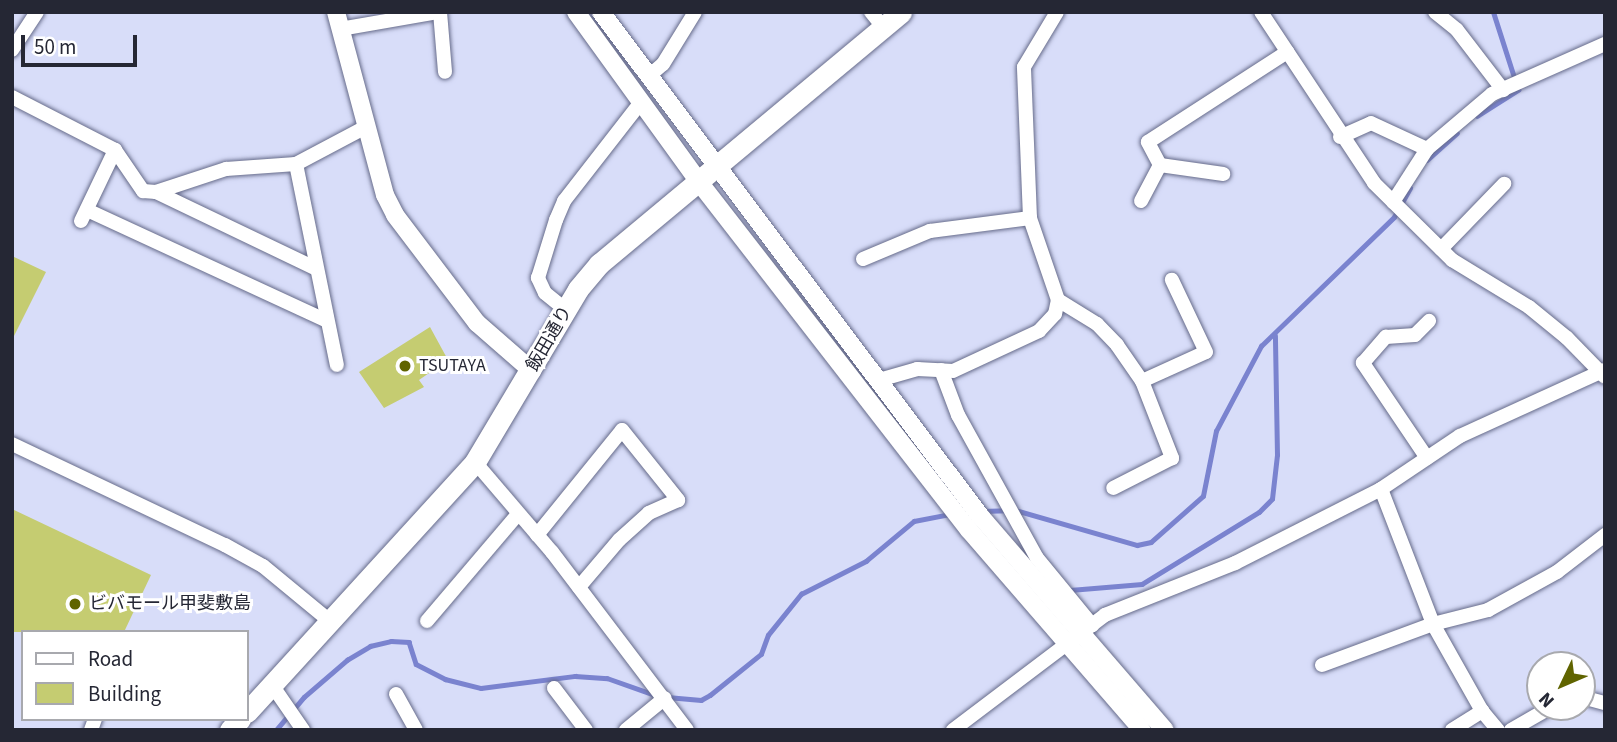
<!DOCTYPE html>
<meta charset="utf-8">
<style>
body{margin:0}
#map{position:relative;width:1617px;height:742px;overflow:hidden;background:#d8ddf9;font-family:"Source Sans 3","Noto Sans JP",sans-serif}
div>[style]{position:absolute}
.stream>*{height:4.5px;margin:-2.25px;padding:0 2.25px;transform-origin:2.25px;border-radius:2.25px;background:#7a83cf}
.building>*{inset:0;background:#c5cc71}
.roads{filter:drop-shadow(0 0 2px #666b8a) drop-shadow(0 0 2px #666b8a)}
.minor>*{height:14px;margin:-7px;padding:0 7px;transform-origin:7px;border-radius:7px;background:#fff}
.tertiary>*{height:18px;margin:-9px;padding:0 9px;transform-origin:9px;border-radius:9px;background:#fff}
.secondary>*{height:21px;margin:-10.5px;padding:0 10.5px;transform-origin:10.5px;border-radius:10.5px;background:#fff}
.dots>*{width:19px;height:19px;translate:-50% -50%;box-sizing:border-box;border:4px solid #fff;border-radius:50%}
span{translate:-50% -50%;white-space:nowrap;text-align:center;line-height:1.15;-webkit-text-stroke:6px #fff;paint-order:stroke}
.street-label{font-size:18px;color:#252734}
.poi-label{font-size:18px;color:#252734}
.left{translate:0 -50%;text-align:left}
.frame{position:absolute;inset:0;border:14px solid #252734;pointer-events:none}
.legend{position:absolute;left:21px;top:630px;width:228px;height:91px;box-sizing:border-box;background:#fff;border:2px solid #a8a9ae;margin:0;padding:9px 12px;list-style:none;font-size:21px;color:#252734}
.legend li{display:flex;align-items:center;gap:14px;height:35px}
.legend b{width:35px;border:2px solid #a8a9ae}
.north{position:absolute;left:1526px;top:651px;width:70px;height:70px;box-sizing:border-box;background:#fff;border:2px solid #a8a9ae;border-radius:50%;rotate:226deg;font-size:19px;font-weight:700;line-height:28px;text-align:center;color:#252734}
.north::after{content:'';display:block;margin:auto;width:24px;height:32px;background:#606400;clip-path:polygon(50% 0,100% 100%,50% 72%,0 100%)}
.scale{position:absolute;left:21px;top:35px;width:116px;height:32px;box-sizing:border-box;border:4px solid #252734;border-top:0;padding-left:9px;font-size:21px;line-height:24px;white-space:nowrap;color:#252734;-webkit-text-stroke:5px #fff;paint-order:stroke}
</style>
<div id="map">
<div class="stream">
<i style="left:1477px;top:116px;width:49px;rotate:-32.4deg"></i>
<i style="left:1518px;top:90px;width:82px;rotate:-107.8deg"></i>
<i style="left:1427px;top:160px;width:40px;rotate:-42deg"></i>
<i style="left:1015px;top:510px;width:127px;rotate:16deg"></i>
<i style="left:1137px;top:545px;width:14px;rotate:-12deg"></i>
<i style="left:1151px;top:542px;width:69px;rotate:-41.5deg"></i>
<i style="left:1203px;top:496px;width:66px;rotate:-78.7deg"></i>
<i style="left:1216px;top:431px;width:96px;rotate:-62.1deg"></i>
<i style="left:1261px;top:346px;width:185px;rotate:-44.1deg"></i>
<i style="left:1394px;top:217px;width:33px;rotate:-61deg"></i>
<i style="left:983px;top:511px;width:23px;rotate:-2deg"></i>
<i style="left:1070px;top:590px;width:72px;rotate:-4.8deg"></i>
<i style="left:1142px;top:584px;width:137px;rotate:-31.6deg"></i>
<i style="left:1259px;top:512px;width:18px;rotate:-45deg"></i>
<i style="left:1272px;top:499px;width:44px;rotate:-83.5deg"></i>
<i style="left:1277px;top:455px;width:119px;rotate:-91deg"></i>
<i style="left:667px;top:697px;width:34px;rotate:5deg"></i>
<i style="left:701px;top:700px;width:10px;rotate:-29deg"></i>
<i style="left:710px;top:695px;width:65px;rotate:-38.8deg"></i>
<i style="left:761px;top:654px;width:20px;rotate:-70deg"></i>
<i style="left:768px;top:635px;width:53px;rotate:-51.2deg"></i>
<i style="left:801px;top:594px;width:73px;rotate:-26.9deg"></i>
<i style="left:866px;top:561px;width:62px;rotate:-39.8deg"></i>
<i style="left:914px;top:521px;width:37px;rotate:-11deg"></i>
<i style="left:276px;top:730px;width:43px;rotate:-49.7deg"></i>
<i style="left:304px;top:697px;width:57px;rotate:-40.7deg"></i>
<i style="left:347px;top:660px;width:27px;rotate:-31deg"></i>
<i style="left:370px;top:646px;width:22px;rotate:-13deg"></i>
<i style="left:391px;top:641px;width:18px;rotate:3deg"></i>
<i style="left:409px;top:642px;width:23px;rotate:72deg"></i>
<i style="left:416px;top:664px;width:33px;rotate:27deg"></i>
<i style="left:445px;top:679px;width:37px;rotate:14deg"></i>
<i style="left:481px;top:688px;width:95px;rotate:-7.3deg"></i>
<i style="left:575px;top:676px;width:32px;rotate:4deg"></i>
<i style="left:607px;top:678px;width:51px;rotate:19.5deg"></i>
</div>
<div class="building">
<i style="clip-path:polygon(12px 256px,46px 272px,12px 340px)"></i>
<i style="clip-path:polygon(430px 327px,448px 360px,419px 380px,424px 387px,384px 408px,359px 372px)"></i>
<i style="clip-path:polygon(12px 509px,151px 575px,124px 632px,12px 632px)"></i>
</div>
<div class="roads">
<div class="minor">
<i style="left:440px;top:12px;width:60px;rotate:85.2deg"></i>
<i style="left:871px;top:12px;width:19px;rotate:51deg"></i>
<i style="left:1261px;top:12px;width:205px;rotate:56.5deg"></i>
<i style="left:1374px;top:183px;width:110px;rotate:44.6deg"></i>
<i style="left:1452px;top:260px;width:90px;rotate:31.4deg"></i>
<i style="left:1529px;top:307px;width:49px;rotate:39.2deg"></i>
<i style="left:1567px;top:338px;width:54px;rotate:45.7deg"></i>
<i style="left:1435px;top:12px;width:28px;rotate:39deg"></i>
<i style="left:1457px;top:30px;width:76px;rotate:52.5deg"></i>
<i style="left:340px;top:29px;width:99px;rotate:-9.8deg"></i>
<i style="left:12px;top:50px;width:45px;rotate:-56.7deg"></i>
<i style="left:649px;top:76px;width:18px;rotate:-41deg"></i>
<i style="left:663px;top:64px;width:61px;rotate:-58.4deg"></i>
<i style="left:12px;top:97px;width:116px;rotate:27.2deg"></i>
<i style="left:115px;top:150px;width:50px;rotate:55.7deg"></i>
<i style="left:143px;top:191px;width:13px;rotate:4deg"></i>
<i style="left:156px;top:192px;width:74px;rotate:-18.2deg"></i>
<i style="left:226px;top:169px;width:70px;rotate:-4.1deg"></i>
<i style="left:296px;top:164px;width:79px;rotate:-27.9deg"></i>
<i style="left:1340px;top:137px;width:34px;rotate:-24deg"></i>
<i style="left:1371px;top:123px;width:62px;rotate:24.9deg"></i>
<i style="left:296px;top:164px;width:205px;rotate:78.5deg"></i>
<i style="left:1160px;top:165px;width:64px;rotate:8.1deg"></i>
<i style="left:156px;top:192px;width:178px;rotate:25.6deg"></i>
<i style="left:1141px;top:201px;width:41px;rotate:-62.2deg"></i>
<i style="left:1160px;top:165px;width:26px;rotate:-118deg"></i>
<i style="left:1148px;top:142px;width:166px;rotate:-32.9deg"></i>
<i style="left:1393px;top:202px;width:63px;rotate:-57.3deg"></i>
<i style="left:1427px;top:149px;width:85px;rotate:-40.2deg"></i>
<i style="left:1492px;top:94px;width:124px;rotate:-23.9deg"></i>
<i style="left:87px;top:210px;width:264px;rotate:24.8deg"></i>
<i style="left:81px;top:221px;width:79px;rotate:-64.4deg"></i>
<i style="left:1441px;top:249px;width:91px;rotate:-45.9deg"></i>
<i style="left:863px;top:259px;width:73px;rotate:-22.7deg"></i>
<i style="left:930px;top:231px;width:101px;rotate:-7.4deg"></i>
<i style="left:1058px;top:300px;width:46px;rotate:31.6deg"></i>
<i style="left:1097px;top:324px;width:29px;rotate:46deg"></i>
<i style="left:1117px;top:345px;width:44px;rotate:55.2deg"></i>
<i style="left:1142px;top:381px;width:83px;rotate:68.7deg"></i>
<i style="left:1172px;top:458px;width:66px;rotate:153deg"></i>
<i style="left:566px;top:310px;width:27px;rotate:-141deg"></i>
<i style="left:545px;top:293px;width:17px;rotate:-115deg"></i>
<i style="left:538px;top:278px;width:61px;rotate:-72.8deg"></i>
<i style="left:556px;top:220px;width:21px;rotate:-67deg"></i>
<i style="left:564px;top:201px;width:125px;rotate:-52.1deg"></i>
<i style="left:941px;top:370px;width:48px;rotate:69.3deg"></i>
<i style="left:958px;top:415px;width:163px;rotate:61.1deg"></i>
<i style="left:1037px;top:558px;width:87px;rotate:50.6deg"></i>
<i style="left:879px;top:380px;width:40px;rotate:-16deg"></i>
<i style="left:917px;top:369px;width:36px;rotate:3deg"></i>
<i style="left:953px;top:371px;width:95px;rotate:-24.9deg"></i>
<i style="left:1039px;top:331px;width:23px;rotate:-47deg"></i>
<i style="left:1055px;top:314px;width:14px;rotate:-78deg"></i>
<i style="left:1058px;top:300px;width:87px;rotate:-108.9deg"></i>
<i style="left:1030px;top:218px;width:151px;rotate:-92.3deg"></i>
<i style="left:1024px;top:67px;width:64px;rotate:-59deg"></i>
<i style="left:1142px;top:381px;width:70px;rotate:-24.4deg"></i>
<i style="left:1206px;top:352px;width:80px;rotate:-115.3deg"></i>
<i style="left:12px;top:444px;width:236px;rotate:25.4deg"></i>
<i style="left:225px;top:545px;width:43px;rotate:28.9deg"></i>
<i style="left:263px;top:566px;width:88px;rotate:39.5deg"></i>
<i style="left:1427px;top:458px;width:115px;rotate:-124deg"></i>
<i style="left:1363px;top:363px;width:35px;rotate:-49deg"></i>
<i style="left:1386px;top:337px;width:29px;rotate:-4deg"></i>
<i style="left:1415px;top:335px;width:20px;rotate:-45deg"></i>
<i style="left:475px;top:462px;width:118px;rotate:49.5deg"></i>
<i style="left:552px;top:552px;width:223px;rotate:52.8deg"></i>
<i style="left:1381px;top:489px;width:145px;rotate:68.9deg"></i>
<i style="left:1433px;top:624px;width:100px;rotate:60.6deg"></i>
<i style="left:1482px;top:711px;width:25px;rotate:50deg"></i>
<i style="left:537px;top:535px;width:135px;rotate:-51deg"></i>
<i style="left:622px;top:430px;width:90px;rotate:51.3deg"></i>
<i style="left:678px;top:500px;width:32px;rotate:156deg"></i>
<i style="left:649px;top:513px;width:40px;rotate:138deg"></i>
<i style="left:619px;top:540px;width:62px;rotate:130.4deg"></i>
<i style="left:427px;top:621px;width:140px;rotate:-49.6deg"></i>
<i style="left:1322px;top:665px;width:118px;rotate:-20.3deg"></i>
<i style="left:1433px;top:624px;width:57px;rotate:-14.3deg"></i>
<i style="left:1488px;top:610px;width:79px;rotate:-28.8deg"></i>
<i style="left:1557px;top:572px;width:61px;rotate:-37.6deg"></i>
<i style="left:272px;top:685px;width:55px;rotate:55.4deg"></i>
<i style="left:554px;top:688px;width:53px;rotate:52.7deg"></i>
<i style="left:396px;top:694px;width:41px;rotate:60.9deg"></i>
<i style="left:1582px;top:697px;width:24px;rotate:15deg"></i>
<i style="left:91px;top:730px;width:12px;rotate:-70deg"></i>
<i style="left:626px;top:730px;width:50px;rotate:-39.4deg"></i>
<i style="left:953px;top:730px;width:191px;rotate:-37.1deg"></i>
<i style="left:1105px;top:615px;width:140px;rotate:-21.8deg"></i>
<i style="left:1235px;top:563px;width:164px;rotate:-26.9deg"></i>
<i style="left:1381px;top:489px;width:95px;rotate:-33.9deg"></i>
<i style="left:1460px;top:436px;width:159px;rotate:-24.5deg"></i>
<i style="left:1452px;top:730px;width:36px;rotate:-32deg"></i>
<i style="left:1511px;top:730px;width:46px;rotate:-29.9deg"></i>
</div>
<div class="tertiary">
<i style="left:336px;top:12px;width:189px;rotate:75deg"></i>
<i style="left:385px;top:195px;width:22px;rotate:63deg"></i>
<i style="left:395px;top:215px;width:136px;rotate:52.8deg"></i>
<i style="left:477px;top:323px;width:73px;rotate:41.1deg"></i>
<i style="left:576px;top:12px;width:210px;rotate:54.1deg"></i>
<i style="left:699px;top:182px;width:440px;rotate:52.2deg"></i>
<i style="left:969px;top:530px;width:264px;rotate:49.1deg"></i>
<i style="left:601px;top:12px;width:632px;rotate:53.04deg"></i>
<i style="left:981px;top:517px;width:281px;rotate:49.2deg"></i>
</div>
<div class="secondary">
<i style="left:247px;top:712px;width:338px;rotate:-47.6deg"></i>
<i style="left:475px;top:462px;width:201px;rotate:-59.2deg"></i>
<i style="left:578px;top:289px;width:33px;rotate:-50deg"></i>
<i style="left:599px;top:264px;width:393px;rotate:-39.8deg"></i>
<i style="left:230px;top:730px;width:15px;rotate:-48deg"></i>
</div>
</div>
<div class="dots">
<i style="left:405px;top:366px;background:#606400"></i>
<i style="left:75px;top:604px;background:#606400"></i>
</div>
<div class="street-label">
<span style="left:550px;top:339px;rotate:-60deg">飯田通り</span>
</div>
<div class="poi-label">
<span class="left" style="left:419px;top:366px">TSUTAYA</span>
<span class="left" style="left:89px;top:604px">ビバモール甲斐敷島</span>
</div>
<div class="frame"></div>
<ul class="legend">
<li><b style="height:9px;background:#fff"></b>Road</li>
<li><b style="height:19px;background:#c5cc71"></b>Building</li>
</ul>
<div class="north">N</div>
<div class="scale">50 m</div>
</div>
